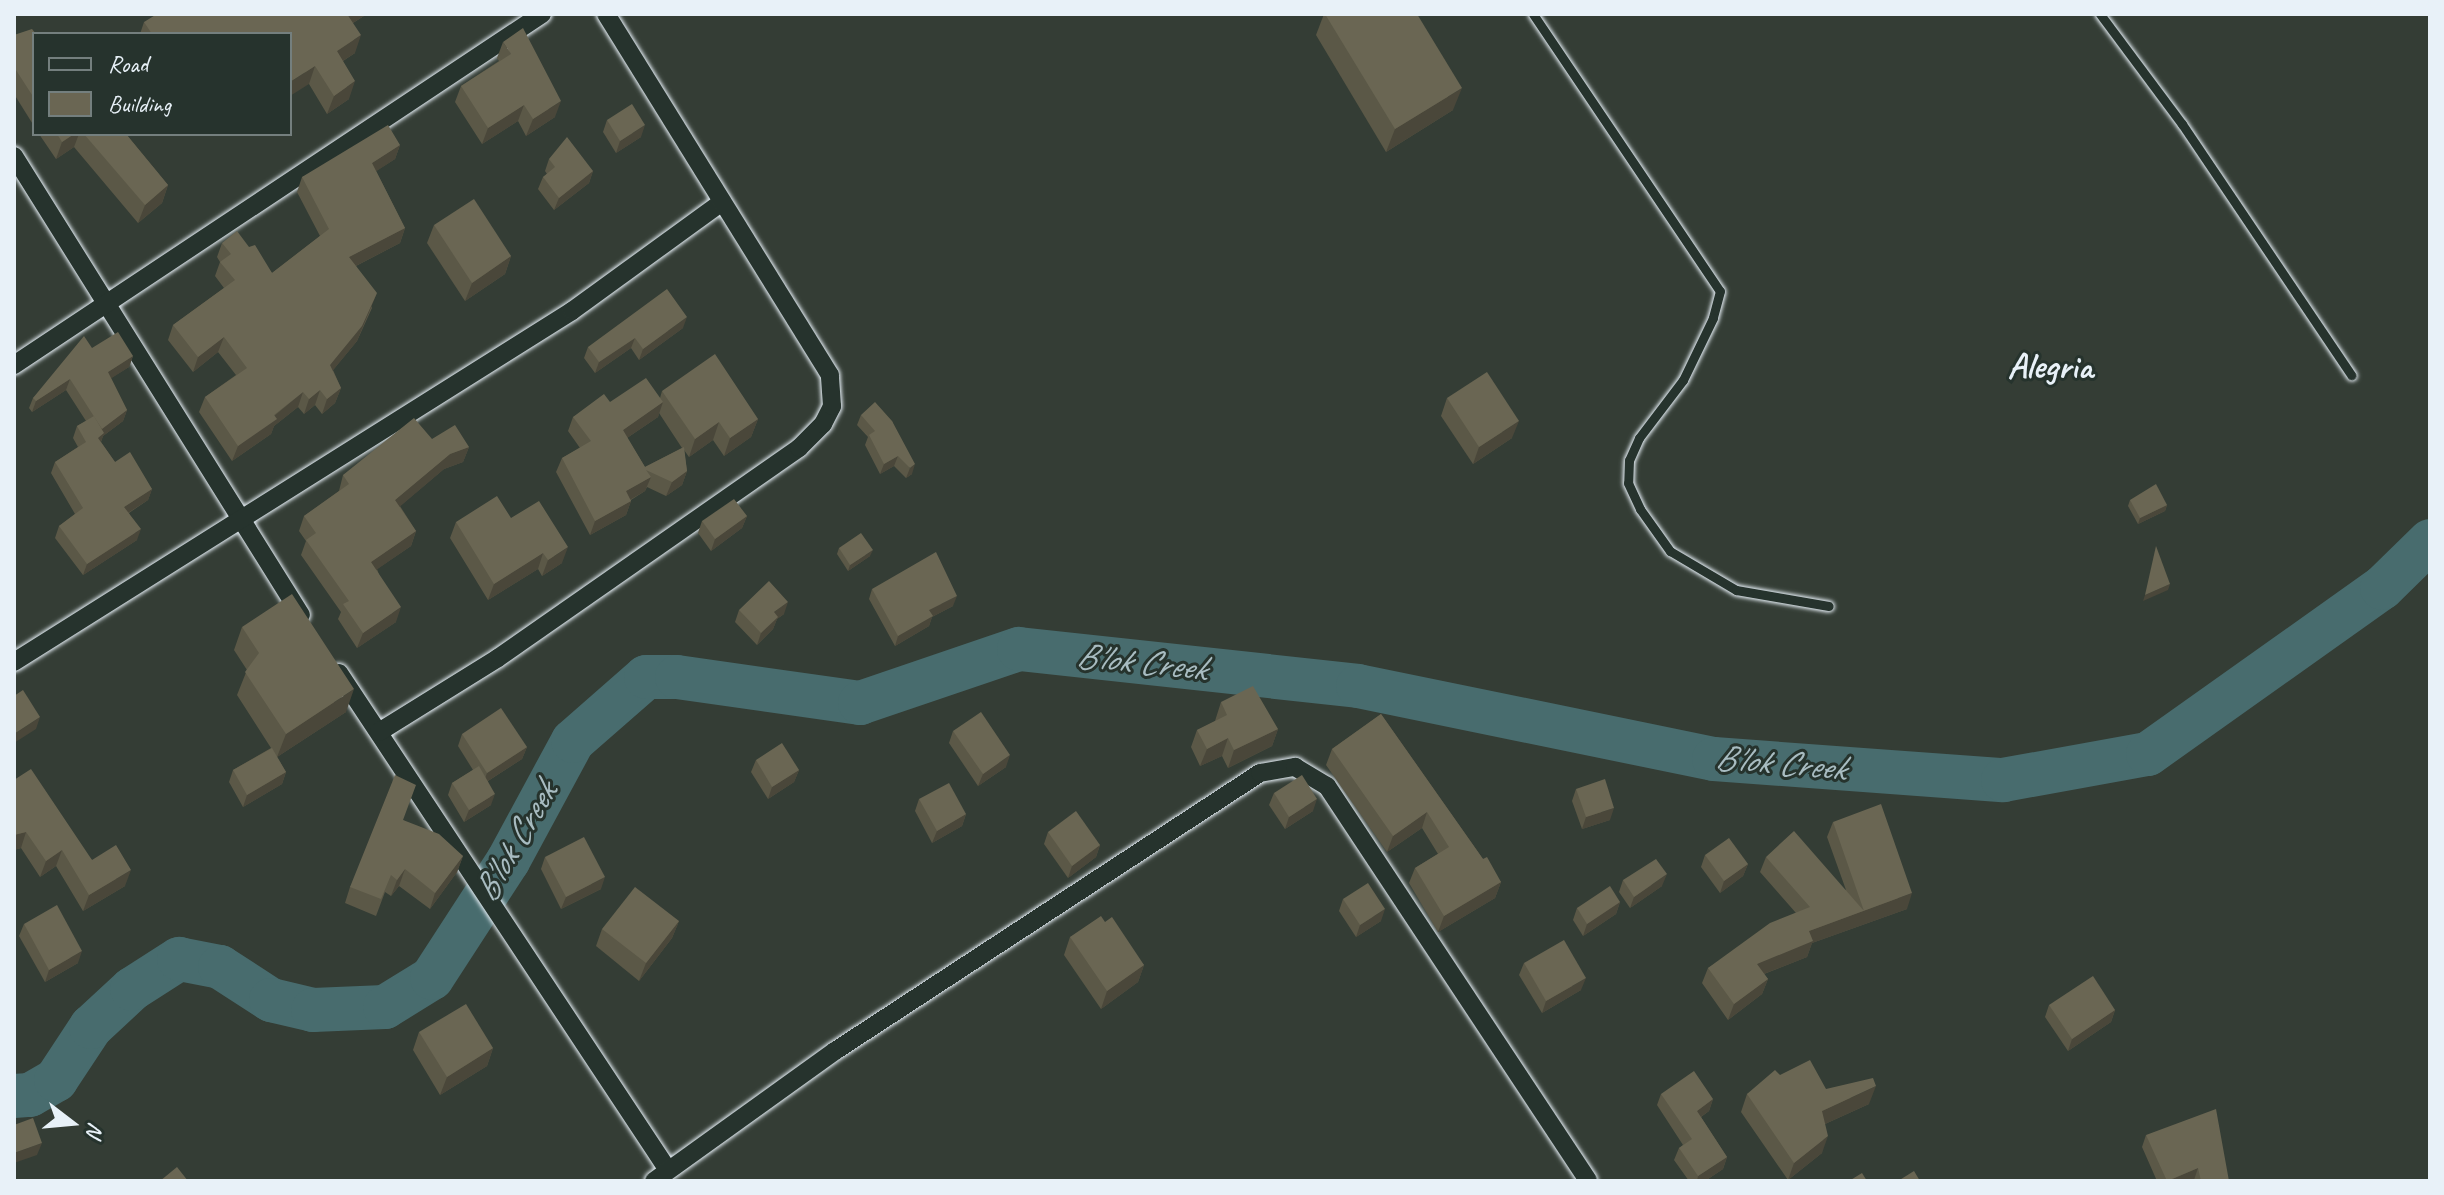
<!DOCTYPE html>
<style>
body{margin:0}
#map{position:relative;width:2444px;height:1195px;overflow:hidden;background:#343d35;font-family:Caveat,sans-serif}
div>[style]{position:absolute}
.river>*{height:44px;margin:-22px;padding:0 22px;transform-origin:22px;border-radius:22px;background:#486c6e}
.roads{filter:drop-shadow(0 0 2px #e8f1f8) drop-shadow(0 0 2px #e8f1f8)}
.lane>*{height:9px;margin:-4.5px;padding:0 4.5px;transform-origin:4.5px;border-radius:4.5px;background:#26332d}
.street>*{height:18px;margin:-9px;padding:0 9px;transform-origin:9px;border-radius:9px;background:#26332d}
.wall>*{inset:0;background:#5b5847}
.shaded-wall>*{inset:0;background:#4a473a}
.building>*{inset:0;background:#6a6653}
span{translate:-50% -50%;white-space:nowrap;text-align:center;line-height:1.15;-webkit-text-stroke:6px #26332d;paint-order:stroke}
.neighbourhood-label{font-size:36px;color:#e8f1f8;font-weight:700}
.water-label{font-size:36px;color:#a8bcc1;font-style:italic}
.frame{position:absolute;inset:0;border:16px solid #e8f1f8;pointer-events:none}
.legend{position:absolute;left:32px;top:32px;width:260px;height:104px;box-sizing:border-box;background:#26332d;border:2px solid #747f7e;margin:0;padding:10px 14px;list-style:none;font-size:24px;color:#e8f1f8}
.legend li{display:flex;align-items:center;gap:16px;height:40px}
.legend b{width:40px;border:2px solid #747f7e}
.north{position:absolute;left:32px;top:1083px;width:80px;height:80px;-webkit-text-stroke:6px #26332d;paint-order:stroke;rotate:106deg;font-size:22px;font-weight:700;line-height:32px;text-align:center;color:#e8f1f8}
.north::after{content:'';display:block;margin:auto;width:28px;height:36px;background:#e8f1f8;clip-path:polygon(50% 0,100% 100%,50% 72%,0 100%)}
</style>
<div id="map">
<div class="river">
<i style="left:14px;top:1096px;width:16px;rotate:-4deg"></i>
<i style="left:30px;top:1095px;width:30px;rotate:-30deg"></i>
<i style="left:56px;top:1080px;width:64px;rotate:-56.6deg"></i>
<i style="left:91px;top:1027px;width:56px;rotate:-42.8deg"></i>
<i style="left:132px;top:989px;width:56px;rotate:-32.6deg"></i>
<i style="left:179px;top:959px;width:42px;rotate:11deg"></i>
<i style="left:220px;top:967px;width:61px;rotate:32.9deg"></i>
<i style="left:271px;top:1000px;width:43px;rotate:13.4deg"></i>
<i style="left:313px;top:1010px;width:72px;rotate:-2.4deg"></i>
<i style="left:385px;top:1007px;width:55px;rotate:-31.7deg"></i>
<i style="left:432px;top:978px;width:140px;rotate:-57deg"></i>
<i style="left:508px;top:861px;width:136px;rotate:-61.6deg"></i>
<i style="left:573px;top:741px;width:97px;rotate:-41.2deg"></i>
<i style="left:646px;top:677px;width:31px"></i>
<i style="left:677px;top:677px;width:185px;rotate:8.1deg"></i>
<i style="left:860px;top:703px;width:168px;rotate:-18.8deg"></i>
<i style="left:1019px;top:649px;width:341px;rotate:6.2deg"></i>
<i style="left:1358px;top:686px;width:363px;rotate:11.6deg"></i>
<i style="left:1714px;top:759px;width:290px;rotate:4.2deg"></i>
<i style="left:2003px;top:780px;width:147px;rotate:-10.2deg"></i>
<i style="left:2148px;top:754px;width:287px;rotate:-35.4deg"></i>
<i style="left:2382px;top:588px;width:67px;rotate:-44.4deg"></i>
</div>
<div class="roads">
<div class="lane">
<i style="left:1533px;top:14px;width:334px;rotate:56deg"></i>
<i style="left:1720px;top:291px;width:28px;rotate:105deg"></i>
<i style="left:1713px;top:318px;width:69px;rotate:115.8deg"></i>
<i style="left:1683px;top:380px;width:73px;rotate:127.2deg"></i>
<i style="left:1639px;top:438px;width:24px;rotate:114deg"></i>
<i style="left:1629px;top:460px;width:23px;rotate:92deg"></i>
<i style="left:1628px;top:483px;width:29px;rotate:65deg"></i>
<i style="left:1640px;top:509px;width:52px;rotate:54.5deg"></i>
<i style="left:1670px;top:551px;width:77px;rotate:30.6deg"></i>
<i style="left:1736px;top:590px;width:94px;rotate:9.8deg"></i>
<i style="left:2100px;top:14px;width:137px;rotate:53.3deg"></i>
<i style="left:2182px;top:124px;width:303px;rotate:56deg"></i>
</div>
<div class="street">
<i style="left:14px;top:156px;width:541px;rotate:57.98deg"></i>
<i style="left:14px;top:365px;width:634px;rotate:-33.61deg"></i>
<i style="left:14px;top:662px;width:659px;rotate:-32.17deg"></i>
<i style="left:572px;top:311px;width:185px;rotate:-36deg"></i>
<i style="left:339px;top:673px;width:592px;rotate:56.5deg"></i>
<i style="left:379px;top:732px;width:140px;rotate:-31.9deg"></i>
<i style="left:498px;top:658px;width:367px;rotate:-34.9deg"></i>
<i style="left:799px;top:448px;width:34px;rotate:-45deg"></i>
<i style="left:823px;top:424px;width:20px;rotate:-63deg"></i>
<i style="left:832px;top:406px;width:31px;rotate:-94deg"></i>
<i style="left:830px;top:375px;width:425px;rotate:-121.8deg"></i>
<i style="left:654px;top:1181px;width:223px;rotate:-35.7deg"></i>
<i style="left:835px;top:1051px;width:508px;rotate:-33.19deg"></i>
<i style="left:1260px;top:773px;width:36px;rotate:-10deg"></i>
<i style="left:1295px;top:767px;width:37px;rotate:31deg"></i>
<i style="left:1327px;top:786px;width:473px;rotate:56.5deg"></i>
</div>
</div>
<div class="wall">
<i style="clip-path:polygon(367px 14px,353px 23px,355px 53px,343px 61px,349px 99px,327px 114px,309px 84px,290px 34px,140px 34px,144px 22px)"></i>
<i style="clip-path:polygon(1324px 14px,1417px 14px,1453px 110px,1386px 152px,1316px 35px)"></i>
<i style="clip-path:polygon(34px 34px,34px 126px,14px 94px,14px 35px)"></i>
<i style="clip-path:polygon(503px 42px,555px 117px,526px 136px,518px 121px,482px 144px,455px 102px,461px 86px,499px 61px,497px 58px)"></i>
<i style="clip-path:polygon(607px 120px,641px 137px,616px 153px,603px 132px)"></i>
<i style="clip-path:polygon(39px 134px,126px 134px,168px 185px,162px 203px,138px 223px,74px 147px,56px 159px)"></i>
<i style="clip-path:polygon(400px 145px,395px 159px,376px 171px,405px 228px,400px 243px,356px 266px,372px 308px,357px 341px,333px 370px,341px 388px,335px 403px,322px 414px,315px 405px,304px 414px,298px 407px,274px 426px,271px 434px,232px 461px,199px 412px,205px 397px,236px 375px,218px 352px,193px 372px,168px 340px,173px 325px,224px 288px,215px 276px,220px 262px,217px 257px,222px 243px,249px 247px,272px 273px,320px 236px,297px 192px,302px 177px)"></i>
<i style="clip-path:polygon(549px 159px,593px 171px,589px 183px,554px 210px,538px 189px,543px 177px,547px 174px,545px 171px)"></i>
<i style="clip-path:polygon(434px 225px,511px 256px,505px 274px,465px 301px,427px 243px)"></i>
<i style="clip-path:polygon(683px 328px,639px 360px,631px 348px,595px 373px,584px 358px,588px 347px)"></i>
<i style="clip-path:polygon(92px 348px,133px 356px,129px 367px,111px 378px,127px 410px,123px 421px,103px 436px,101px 442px,115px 462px,152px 489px,148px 500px,129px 513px,137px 540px,83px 575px,55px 538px,59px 526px,75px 514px,51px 473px,55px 462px,78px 447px,73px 438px,77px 426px,86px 421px,66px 390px,32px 412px,29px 408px,33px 398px)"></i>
<i style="clip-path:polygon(evenodd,662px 391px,758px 419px,751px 437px,724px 456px,713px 440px,689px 457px,684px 450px,687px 471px,682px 485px,666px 496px,647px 487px,645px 491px,631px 500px,631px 501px,626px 515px,590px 535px,556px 472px,562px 458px,580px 448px,568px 431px,573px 417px,610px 402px,660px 398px,662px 391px,659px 413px,682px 448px,645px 467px,627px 438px,658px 417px,659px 413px)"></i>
<i style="clip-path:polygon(1447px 398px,1512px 438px,1473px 464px,1441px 416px)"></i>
<i style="clip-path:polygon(861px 415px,892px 421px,912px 474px,906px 478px,894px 466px,880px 474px,865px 445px,868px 437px,857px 425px)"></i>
<i style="clip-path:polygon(432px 439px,469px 447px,463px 462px,444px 469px,400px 506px,416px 531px,411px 546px,377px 569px,396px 622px,357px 648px,338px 619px,341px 612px,301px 555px,306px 541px,299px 531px,304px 516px,339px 491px,343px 475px)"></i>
<i style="clip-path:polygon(2130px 500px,2167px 505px,2165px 511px,2138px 524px,2128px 506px)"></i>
<i style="clip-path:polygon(747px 516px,742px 528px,711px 551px,698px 533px,702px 521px)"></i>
<i style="clip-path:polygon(511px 518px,562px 563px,542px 576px,538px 569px,488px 600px,450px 538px,456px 522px)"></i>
<i style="clip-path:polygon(839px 548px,870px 556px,848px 571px,837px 554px)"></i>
<i style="clip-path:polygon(872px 589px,953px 606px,932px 617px,929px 626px,895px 646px,869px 599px)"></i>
<i style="clip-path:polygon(739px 610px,784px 614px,777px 619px,773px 629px,757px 645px,735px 622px)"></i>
<i style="clip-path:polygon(242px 627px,346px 712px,277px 757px,286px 772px,282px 784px,243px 807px,229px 782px,233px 770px,271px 748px,237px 695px,247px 670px,234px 650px)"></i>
<i style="clip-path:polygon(1221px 702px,1278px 729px,1272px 746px,1228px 768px,1222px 756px,1200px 766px,1191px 747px,1197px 730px,1215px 721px)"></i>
<i style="clip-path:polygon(1381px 714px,1483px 859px,1501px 882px,1495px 898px,1438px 932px,1409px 883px,1415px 868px,1438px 854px,1422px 828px,1387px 852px,1326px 765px,1332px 749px)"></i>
<i style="clip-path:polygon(953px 731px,1006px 767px,978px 786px,949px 743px)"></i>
<i style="clip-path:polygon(462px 734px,527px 747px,522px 759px,488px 781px,491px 805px,464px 822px,448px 795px,452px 783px,473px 770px,458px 746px)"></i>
<i style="clip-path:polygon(756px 760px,799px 770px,794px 782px,768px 799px,751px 772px)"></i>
<i style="clip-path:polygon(14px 780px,92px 860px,125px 886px,83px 911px,56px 866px,40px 877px,21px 848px,14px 850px)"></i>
<i style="clip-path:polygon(1576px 789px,1610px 820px,1582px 829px,1572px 801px)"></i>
<i style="clip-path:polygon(1274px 793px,1313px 811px,1285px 829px,1269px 805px)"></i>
<i style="clip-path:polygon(919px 799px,966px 814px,962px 826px,932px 843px,915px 811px)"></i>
<i style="clip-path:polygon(403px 820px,463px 856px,457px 872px,430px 909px,399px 886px,391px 896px,385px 892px,376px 916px,345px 903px,350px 887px)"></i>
<i style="clip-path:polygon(1833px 822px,1907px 909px,1812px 943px,1807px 957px,1764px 974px,1768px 979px,1762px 994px,1728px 1020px,1702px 983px,1708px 968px,1796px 913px,1760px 872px,1766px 857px,1846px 890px,1827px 837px)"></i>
<i style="clip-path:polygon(1048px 832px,1100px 845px,1096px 857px,1068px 878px,1044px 844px)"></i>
<i style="clip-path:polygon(1705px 855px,1748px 864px,1743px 876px,1720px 893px,1701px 867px)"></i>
<i style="clip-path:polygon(545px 857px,601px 889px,561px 909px,541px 869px)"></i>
<i style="clip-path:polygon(1623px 880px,1662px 886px,1630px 908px,1619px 892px)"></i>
<i style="clip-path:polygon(1343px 899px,1381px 921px,1356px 937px,1339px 911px)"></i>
<i style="clip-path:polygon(1620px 902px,1616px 914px,1583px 936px,1573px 920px,1577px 908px)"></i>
<i style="clip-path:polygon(679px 921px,672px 938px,639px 981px,596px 946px,602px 929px)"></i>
<i style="clip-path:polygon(1105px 922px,1144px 965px,1138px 982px,1101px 1009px,1064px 955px,1070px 937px)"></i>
<i style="clip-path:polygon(24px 924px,78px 963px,45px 982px,19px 936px)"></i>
<i style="clip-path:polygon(1524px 963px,1581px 990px,1542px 1013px,1519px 975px)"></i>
<i style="clip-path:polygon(2049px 1005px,2115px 1010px,2111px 1022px,2068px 1051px,2045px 1017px)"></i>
<i style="clip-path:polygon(419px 1032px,493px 1048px,487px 1066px,440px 1095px,413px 1050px)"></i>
<i style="clip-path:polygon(1780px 1075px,1826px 1089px,1869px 1104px,1825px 1124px,1822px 1153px,1788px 1180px,1741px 1112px,1747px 1094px)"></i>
<i style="clip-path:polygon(1661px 1094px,1713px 1099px,1709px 1111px,1701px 1117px,1727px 1157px,1723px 1169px,1705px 1181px,1689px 1181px,1674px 1160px,1679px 1148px,1683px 1145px,1657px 1105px)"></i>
<i style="clip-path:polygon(2146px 1135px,2229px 1181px,2194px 1181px,2194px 1180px,2190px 1181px,2157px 1181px,2142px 1147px)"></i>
</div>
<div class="shaded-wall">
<i style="clip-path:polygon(347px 14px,367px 14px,340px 31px)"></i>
<i style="clip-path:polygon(361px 35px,355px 53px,330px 69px,337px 51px)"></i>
<i style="clip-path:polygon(315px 66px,309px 84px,290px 96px,290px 82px)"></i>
<i style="clip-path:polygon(355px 81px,349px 99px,327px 114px,334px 96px)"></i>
<i style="clip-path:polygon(1462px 88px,1453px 110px,1386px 152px,1395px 129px)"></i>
<i style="clip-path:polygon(561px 101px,555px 117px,526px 136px,533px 119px)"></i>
<i style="clip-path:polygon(524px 105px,518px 121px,482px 144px,488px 128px)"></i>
<i style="clip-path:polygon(645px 125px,641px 137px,616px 153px,620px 141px)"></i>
<i style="clip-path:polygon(74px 134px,79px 134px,74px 147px,56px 159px,62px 142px)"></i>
<i style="clip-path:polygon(400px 145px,395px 159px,366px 178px,372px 163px)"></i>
<i style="clip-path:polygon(593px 171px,589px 183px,554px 210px,559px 198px)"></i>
<i style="clip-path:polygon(168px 185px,162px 203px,138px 223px,145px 205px)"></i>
<i style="clip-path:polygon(405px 228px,400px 243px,344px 272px,349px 257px)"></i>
<i style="clip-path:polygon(511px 256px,505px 274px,465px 301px,472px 283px)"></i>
<i style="clip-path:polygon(377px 293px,357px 341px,325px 380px,330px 365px)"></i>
<i style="clip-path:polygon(687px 317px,683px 328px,639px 360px,643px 349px)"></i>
<i style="clip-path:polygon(224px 337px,218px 352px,193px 372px,198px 357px)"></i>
<i style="clip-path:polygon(635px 338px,631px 348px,595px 373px,599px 362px)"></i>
<i style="clip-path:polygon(133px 356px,129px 367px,104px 383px,108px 372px)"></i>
<i style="clip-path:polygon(70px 379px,66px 390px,32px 412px,36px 401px)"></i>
<i style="clip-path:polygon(341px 388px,335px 403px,322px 414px,327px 399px)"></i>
<i style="clip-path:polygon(320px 390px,315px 405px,304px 414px,309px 399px)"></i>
<i style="clip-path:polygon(303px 392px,298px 407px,274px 426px,271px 434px,232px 461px,238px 446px)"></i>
<i style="clip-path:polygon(663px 402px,658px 417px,618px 444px,623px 430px)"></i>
<i style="clip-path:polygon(127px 410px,123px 421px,103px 436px,100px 444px,93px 450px,101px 429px)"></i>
<i style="clip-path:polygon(758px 419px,751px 437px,724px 456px,730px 438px)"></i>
<i style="clip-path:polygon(1519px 421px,1512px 438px,1473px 464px,1479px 447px)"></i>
<i style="clip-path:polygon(719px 422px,713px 440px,689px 457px,695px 439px)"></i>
<i style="clip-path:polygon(469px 447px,463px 462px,444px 469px,390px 515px,395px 500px,450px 454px)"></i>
<i style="clip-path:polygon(898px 456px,894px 466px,880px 474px,884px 464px)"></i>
<i style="clip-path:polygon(915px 464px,912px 474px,906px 478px,910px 468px)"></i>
<i style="clip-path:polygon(687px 471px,682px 485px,666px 496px,672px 482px)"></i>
<i style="clip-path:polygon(651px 477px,645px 491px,621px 505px,626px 491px)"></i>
<i style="clip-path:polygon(152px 489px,148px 500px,120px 518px,124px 507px)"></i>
<i style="clip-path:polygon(631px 501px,626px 515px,590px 535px,595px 521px)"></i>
<i style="clip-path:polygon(2167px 505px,2165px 511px,2138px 524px,2140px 518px)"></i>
<i style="clip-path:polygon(747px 516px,742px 528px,711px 551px,715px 539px)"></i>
<i style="clip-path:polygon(141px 529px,137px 540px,83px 575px,87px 564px)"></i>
<i style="clip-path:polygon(416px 531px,411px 546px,366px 577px,371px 562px)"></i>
<i style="clip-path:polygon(568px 547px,562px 563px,542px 576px,548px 560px)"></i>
<i style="clip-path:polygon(873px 550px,870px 556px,848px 571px,850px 565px)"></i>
<i style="clip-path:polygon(543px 553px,538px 569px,488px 600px,494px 584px)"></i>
<i style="clip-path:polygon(2170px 584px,2168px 590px,2143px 601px,2145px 595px)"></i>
<i style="clip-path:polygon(957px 596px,953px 606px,932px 617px,929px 626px,895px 646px,898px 636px,929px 610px)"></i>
<i style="clip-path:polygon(788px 602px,784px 614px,777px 619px,773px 629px,757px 645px,761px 633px,774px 612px)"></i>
<i style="clip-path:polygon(401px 607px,396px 622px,357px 648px,363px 633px)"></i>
<i style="clip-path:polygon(354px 689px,346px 712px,277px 757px,286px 734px)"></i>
<i style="clip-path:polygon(40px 717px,36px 729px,14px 743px,14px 734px)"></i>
<i style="clip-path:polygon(1278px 729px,1272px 746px,1228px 768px,1234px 750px)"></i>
<i style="clip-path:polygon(1228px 738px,1222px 756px,1200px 766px,1207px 749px)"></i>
<i style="clip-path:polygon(527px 747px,522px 759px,483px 784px,487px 773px)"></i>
<i style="clip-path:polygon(1010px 755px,1006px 767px,978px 786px,983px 774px)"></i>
<i style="clip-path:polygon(799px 770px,794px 782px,768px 799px,772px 787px)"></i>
<i style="clip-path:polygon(286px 772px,282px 784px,243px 807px,247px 795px)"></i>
<i style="clip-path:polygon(495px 794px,491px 805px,464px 822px,469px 810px)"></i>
<i style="clip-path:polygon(1317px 799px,1313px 811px,1285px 829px,1289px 817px)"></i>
<i style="clip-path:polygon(1614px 808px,1610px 820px,1582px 829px,1586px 817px)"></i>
<i style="clip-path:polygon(1427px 812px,1422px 828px,1387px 852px,1393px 836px)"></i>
<i style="clip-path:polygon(966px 814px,962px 826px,932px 843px,937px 831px)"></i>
<i style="clip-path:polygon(26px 832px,21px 848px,14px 850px,14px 835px)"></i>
<i style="clip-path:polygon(1100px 845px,1096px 857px,1068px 878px,1072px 866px)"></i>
<i style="clip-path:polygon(62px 850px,56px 866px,40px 877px,46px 861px)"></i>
<i style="clip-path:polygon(463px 856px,457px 872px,430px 909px,435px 893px)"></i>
<i style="clip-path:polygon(1748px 864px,1743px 876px,1720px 893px,1724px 881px)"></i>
<i style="clip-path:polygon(405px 869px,399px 886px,391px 896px,397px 880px)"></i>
<i style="clip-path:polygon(131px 870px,125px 886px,83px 911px,89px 895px)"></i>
<i style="clip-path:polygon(1667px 874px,1662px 886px,1630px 908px,1634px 897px)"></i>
<i style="clip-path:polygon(605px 877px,601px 889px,561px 909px,566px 897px)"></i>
<i style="clip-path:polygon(1501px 882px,1495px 898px,1438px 932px,1444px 916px)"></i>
<i style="clip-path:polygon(1912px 893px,1907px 909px,1812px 943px,1807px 957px,1751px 979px,1757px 964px,1809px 931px)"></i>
<i style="clip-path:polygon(1620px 902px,1616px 914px,1583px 936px,1587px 924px)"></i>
<i style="clip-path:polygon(1385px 909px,1381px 921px,1356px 937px,1360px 925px)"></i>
<i style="clip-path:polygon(679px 921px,672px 938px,639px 981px,646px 963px)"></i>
<i style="clip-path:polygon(82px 951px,78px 963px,45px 982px,49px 970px)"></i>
<i style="clip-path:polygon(1144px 965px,1138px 982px,1101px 1009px,1107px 991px)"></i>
<i style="clip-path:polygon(1586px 978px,1581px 990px,1542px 1013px,1546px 1001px)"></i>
<i style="clip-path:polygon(1768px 979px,1762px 994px,1728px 1020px,1734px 1004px)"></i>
<i style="clip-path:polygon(2115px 1010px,2111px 1022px,2068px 1051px,2072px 1039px)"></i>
<i style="clip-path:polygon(493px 1048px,487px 1066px,440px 1095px,447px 1077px)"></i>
<i style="clip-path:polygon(1876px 1086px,1869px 1104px,1816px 1128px,1822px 1111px)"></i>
<i style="clip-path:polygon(1713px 1099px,1709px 1111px,1692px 1123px,1697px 1111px)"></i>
<i style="clip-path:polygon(1828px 1136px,1822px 1153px,1788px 1180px,1794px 1163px)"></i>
<i style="clip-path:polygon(42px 1143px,37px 1155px,14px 1163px,14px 1153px)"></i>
<i style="clip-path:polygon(1727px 1157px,1723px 1169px,1705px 1181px,1697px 1181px,1698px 1176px)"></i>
<i style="clip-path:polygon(2198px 1168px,2194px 1180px,2190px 1181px,2168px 1181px)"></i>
</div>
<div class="building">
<i style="clip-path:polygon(157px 14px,347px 14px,361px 35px,337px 51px,355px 81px,334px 96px,315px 66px,290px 82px,290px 34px,152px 34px,144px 22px)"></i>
<i style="clip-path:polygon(1325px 14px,1417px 14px,1462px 88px,1395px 129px)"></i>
<i style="clip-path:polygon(523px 28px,561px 101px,533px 119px,524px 105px,488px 128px,461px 86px,511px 54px,503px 42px)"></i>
<i style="clip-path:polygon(32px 29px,36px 34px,34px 34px,34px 98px,14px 67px,14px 35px)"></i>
<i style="clip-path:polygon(632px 104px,645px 125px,620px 141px,607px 120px)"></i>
<i style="clip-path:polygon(388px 125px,400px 145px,372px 163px,405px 228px,349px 257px,377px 293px,362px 326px,330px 365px,341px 388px,327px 399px,320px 390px,309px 399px,303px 392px,274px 415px,277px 419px,238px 446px,205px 397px,247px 368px,224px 337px,198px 357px,173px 325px,235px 280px,220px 262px,231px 254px,222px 243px,237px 231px,249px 247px,255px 245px,272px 273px,329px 229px,302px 177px)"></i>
<i style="clip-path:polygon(57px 134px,74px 134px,62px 142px)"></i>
<i style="clip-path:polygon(84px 134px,126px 134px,168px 185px,145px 205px)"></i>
<i style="clip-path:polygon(567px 137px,593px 171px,559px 198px,543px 177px,555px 167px,549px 159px)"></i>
<i style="clip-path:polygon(474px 199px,511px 256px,472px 283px,434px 225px)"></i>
<i style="clip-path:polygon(667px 289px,687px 317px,643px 349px,635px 338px,599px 362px,588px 347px)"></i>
<i style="clip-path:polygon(118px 332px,133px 356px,108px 372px,127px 410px,102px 429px,70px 379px,36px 401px,33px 398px,84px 336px,92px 348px)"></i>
<i style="clip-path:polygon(715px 354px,758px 419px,730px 438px,719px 422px,695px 439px,662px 391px)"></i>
<i style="clip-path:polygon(1487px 372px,1519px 421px,1479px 447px,1447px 398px)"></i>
<i style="clip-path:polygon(646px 378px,663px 402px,623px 430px,645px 467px,684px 447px,687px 471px,672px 482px,646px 470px,651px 477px,626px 491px,631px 501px,595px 521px,562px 458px,591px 441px,573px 417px,604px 394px,610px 402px)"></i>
<i style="clip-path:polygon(875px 402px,892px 421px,915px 464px,910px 468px,898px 456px,884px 464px,869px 435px,875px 431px,861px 415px)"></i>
<i style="clip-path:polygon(94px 416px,104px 433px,98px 438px,115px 462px,130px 452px,152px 489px,124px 507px,141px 529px,87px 564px,59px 526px,83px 508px,55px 462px,86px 442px,77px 426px)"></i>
<i style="clip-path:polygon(414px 418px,432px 439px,455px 425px,469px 447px,450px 454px,395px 500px,416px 531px,371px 562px,401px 607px,363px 633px,343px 604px,349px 601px,306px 540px,316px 533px,304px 516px,349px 484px,343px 475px)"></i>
<i style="clip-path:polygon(2156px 484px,2167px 505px,2140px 518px,2130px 500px)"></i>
<i style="clip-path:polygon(497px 496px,511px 518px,539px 501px,568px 547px,548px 560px,543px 553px,494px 584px,456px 522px)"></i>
<i style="clip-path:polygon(734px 499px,747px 516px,715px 539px,702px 521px)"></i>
<i style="clip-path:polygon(861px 533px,873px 550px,850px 565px,839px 548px)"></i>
<i style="clip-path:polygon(2156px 546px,2170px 584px,2145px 595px)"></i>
<i style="clip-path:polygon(936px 552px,957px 596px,929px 610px,933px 616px,898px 636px,872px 589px)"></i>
<i style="clip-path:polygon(769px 581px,788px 602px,774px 612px,778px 617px,761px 633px,739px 610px)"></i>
<i style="clip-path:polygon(292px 594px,354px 689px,286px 734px,245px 672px,259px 653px,242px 627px)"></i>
<i style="clip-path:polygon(1253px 686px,1278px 729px,1234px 750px,1228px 738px,1207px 749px,1197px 730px,1227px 715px,1221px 702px)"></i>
<i style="clip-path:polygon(23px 690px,40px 717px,14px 734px,14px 696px)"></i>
<i style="clip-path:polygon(501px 708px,527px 747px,487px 773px,462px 734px)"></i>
<i style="clip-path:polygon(981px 712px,1010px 755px,983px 774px,953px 731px)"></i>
<i style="clip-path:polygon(1381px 714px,1483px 859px,1487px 857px,1501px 882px,1444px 916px,1415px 868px,1449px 847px,1427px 812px,1393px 836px,1332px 749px)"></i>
<i style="clip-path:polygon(782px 743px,799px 770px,772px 787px,756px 760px)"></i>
<i style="clip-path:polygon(272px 748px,286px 772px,247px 795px,233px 770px)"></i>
<i style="clip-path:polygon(479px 766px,495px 794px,469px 810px,452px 783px)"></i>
<i style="clip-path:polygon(31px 769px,92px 860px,116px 845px,131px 870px,89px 895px,62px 850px,46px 861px,26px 832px,14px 835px,14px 780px)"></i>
<i style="clip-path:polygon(395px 775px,416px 785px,403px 820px,439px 834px,463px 856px,435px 893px,405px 869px,397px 880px,391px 875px,381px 899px,350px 887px)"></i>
<i style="clip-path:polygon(1302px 775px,1317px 799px,1289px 817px,1274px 793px)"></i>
<i style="clip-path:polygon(1605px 779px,1614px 808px,1586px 817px,1576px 789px)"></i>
<i style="clip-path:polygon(949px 783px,966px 814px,937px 831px,919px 799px)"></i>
<i style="clip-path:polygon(1881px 804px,1912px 893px,1809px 931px,1813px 941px,1757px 964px,1768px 979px,1734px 1004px,1708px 968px,1770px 923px,1810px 907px,1766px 857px,1794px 831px,1864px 911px,1833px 822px)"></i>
<i style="clip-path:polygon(1076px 811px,1100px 845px,1072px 866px,1048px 832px)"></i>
<i style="clip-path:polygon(584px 837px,605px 877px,566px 897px,545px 857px)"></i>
<i style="clip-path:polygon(1729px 838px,1748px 864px,1724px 881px,1705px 855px)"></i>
<i style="clip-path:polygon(1656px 859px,1667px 874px,1634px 897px,1623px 880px)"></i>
<i style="clip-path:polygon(1368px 883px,1385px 909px,1360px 925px,1343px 899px)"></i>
<i style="clip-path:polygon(1610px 886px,1620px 902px,1587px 924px,1577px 908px)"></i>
<i style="clip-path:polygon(635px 887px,679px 921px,646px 963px,602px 929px)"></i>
<i style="clip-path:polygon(57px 905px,82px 951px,49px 970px,24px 924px)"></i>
<i style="clip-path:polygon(1101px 916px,1105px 922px,1112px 917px,1144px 965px,1107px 991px,1070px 937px)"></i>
<i style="clip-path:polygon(1564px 940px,1586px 978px,1546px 1001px,1524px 963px)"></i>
<i style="clip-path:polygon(2093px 976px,2115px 1010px,2072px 1039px,2049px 1005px)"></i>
<i style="clip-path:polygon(466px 1004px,493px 1048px,447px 1077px,419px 1032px)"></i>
<i style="clip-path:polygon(1810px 1060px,1826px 1089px,1873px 1078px,1876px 1086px,1822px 1111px,1828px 1136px,1794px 1163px,1747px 1094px,1775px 1070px,1780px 1075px)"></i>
<i style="clip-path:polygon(1694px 1071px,1713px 1099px,1697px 1111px,1727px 1157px,1698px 1176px,1679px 1148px,1692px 1139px,1661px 1094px)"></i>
<i style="clip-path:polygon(2216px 1109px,2229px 1181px,2201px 1181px,2198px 1168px,2167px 1181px,2146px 1135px)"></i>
<i style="clip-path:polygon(33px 1118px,42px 1143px,14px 1153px,14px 1125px)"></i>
<i style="clip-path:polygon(177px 1167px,188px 1181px,160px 1181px)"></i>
<i style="clip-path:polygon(1914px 1171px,1920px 1181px,1898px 1181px)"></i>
<i style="clip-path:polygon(1862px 1173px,1867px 1181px,1849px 1181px)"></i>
</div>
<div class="neighbourhood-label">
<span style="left:2050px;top:367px">Alegria</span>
</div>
<div class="water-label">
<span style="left:1141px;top:662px;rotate:6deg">B'lok Creek</span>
<span style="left:1780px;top:763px;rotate:5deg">B'lok Creek</span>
<span style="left:515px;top:842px;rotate:-60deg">B'lok Creek</span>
</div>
<div class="frame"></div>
<ul class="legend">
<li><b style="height:10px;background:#26332d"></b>Road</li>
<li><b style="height:22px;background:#6a6653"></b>Building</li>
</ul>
<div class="north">N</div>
</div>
